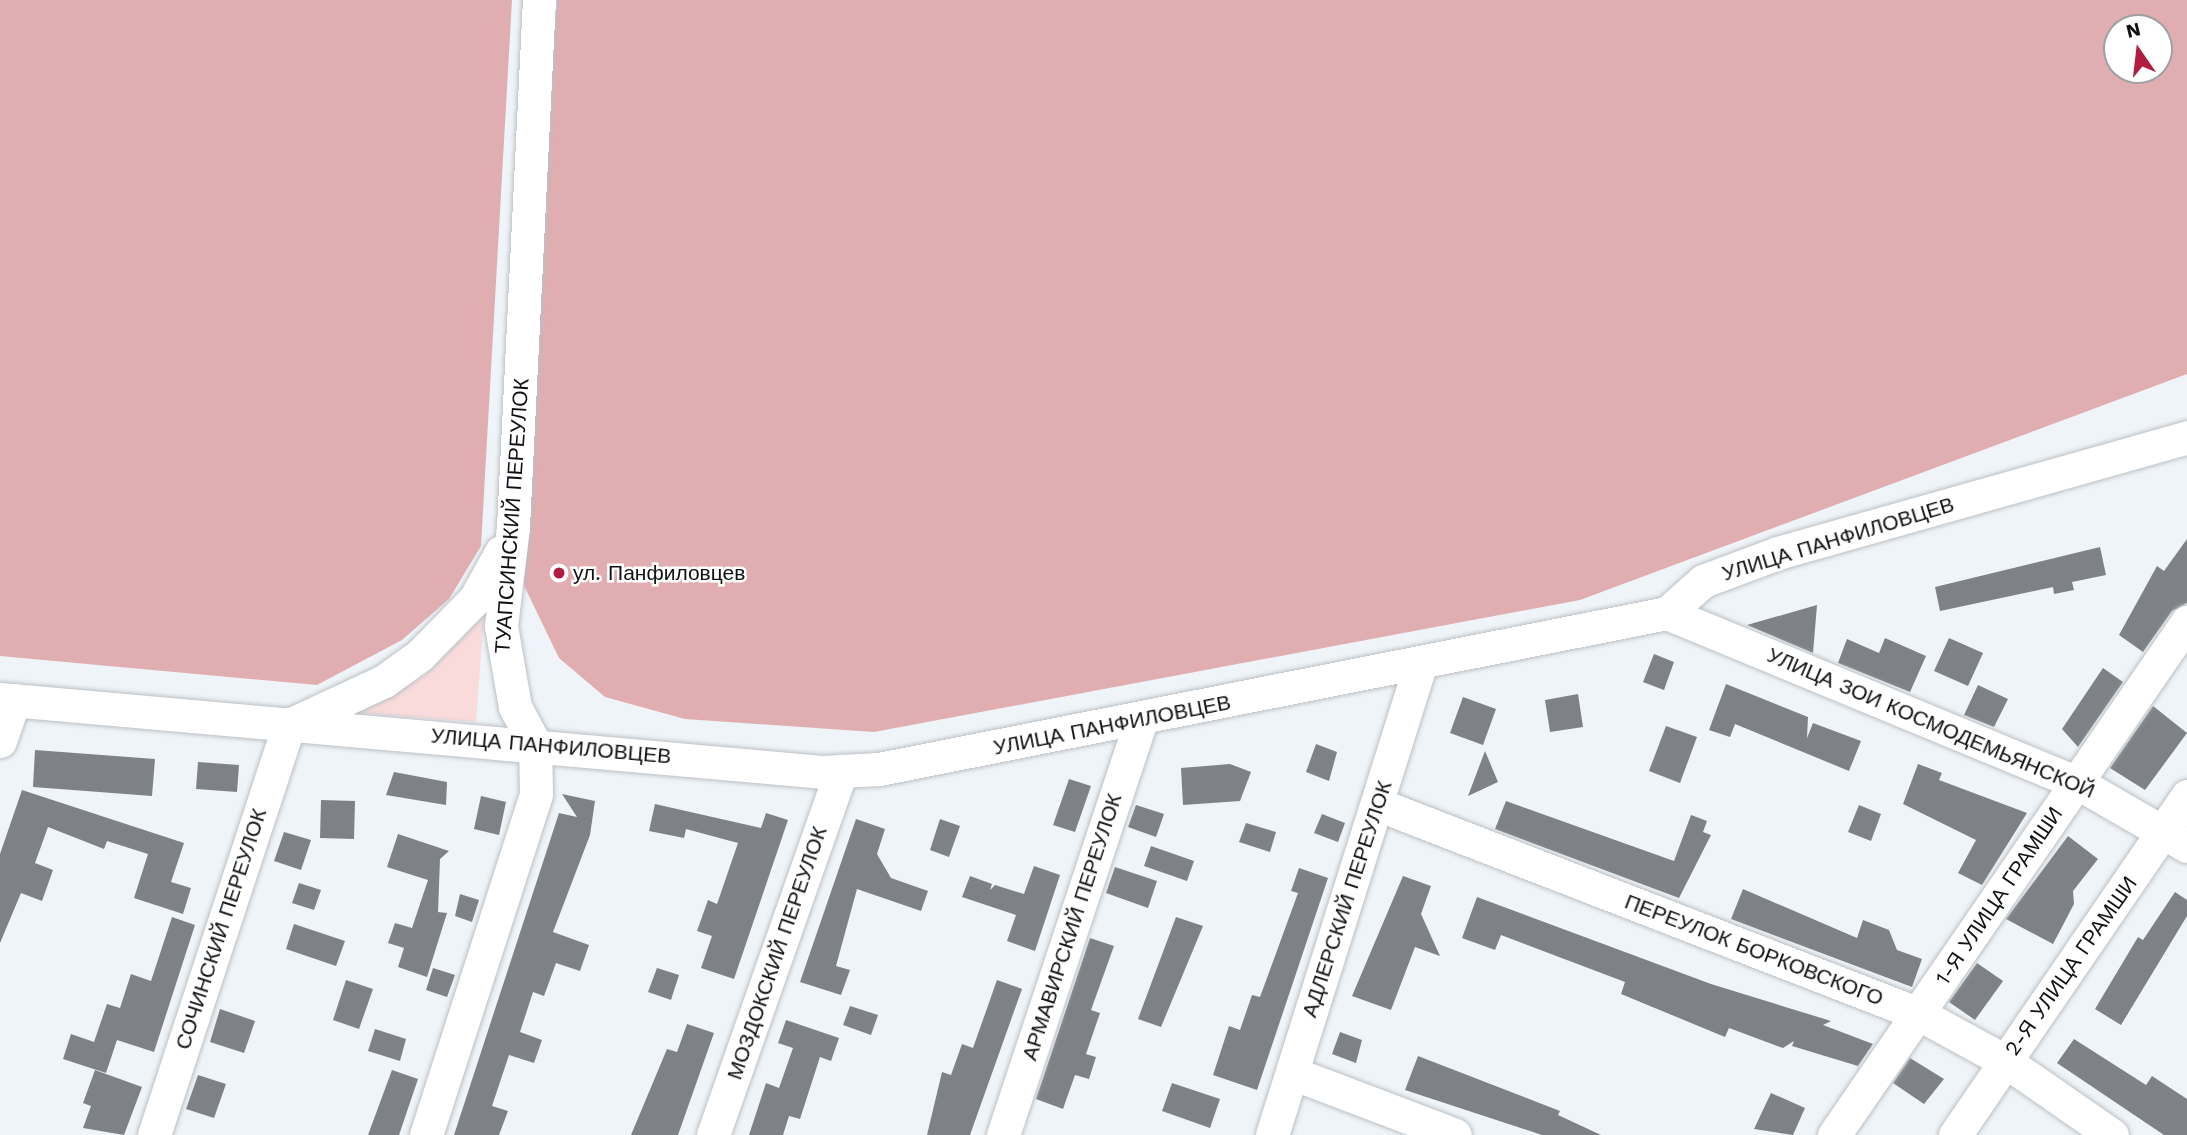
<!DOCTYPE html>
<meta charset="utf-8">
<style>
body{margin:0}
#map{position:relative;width:2187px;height:1135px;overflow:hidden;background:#eff4f8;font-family:"Work Sans",sans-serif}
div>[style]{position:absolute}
.green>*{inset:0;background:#f9dbdc}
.forest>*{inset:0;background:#e0aeb0}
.building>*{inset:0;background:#7e8286}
.roads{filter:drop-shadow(0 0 2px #bbc0c4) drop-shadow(0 0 2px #bbc0c4)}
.minor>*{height:33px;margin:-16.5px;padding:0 16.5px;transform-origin:16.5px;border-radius:16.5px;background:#fff}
.dots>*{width:19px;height:19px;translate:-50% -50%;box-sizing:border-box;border:4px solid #fff;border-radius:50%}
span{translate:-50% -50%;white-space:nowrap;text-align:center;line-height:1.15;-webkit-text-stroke:5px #fff;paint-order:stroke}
.street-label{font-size:21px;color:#0f1113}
.poi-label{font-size:21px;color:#0f1113}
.left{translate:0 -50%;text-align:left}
.north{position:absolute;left:2103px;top:14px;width:70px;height:70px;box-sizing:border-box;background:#fff;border:2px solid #9fa0a1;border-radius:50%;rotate:346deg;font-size:19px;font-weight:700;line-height:28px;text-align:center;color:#0f1113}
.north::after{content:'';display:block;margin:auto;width:24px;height:32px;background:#b01d3e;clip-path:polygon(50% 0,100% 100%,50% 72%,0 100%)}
</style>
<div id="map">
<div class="green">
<i style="clip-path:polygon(484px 615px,476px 722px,358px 713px,423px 677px)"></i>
</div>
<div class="forest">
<i style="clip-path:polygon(0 0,512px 0,481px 546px,449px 599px,402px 640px,317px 685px,0 656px)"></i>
<i style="clip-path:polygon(evenodd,557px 0,2187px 0,2187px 374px,1580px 600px,874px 732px,685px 719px,605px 697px,559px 658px,515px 567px,557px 0,2117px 28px,2159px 28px,2159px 70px,2117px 70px,2117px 28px)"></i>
</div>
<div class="building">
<i style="clip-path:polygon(2187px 539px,2187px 603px,2172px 611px,2143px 652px,2119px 635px,2157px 566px,2164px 571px)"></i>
<i style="clip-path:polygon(2100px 547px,2106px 575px,2072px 582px,2074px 590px,2054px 594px,2053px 587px,1940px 611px,1935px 587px)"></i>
<i style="clip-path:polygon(1817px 605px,1813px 653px,1747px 625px)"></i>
<i style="clip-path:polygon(1885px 638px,1926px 656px,1910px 692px,1838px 663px,1847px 639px,1879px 653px)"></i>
<i style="clip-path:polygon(1949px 638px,1983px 653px,1968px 686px,1934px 671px)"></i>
<i style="clip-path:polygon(1654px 654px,1674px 662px,1664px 690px,1643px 682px)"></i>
<i style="clip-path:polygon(2103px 668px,2123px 682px,2078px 747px,2062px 729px)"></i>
<i style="clip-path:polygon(1726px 684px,1808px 717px,1807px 738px,1813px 723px,1861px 741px,1849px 771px,1735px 724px,1730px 737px,1709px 730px)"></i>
<i style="clip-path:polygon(1978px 685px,2008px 699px,1994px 727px,1964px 715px)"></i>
<i style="clip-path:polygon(1578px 694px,1583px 727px,1550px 732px,1545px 700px)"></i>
<i style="clip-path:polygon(1463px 697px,1496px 709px,1483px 745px,1450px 733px)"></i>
<i style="clip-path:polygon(2153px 706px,2187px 733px,2145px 790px,2110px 768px)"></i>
<i style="clip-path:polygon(1666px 726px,1697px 737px,1680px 783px,1649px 771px)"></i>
<i style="clip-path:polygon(1316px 744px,1337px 752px,1329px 781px,1306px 772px)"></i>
<i style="clip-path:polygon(35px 750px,155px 759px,152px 796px,33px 787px)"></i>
<i style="clip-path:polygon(1485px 751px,1498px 782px,1468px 796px)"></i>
<i style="clip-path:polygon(198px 762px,239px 765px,237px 792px,196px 789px)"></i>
<i style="clip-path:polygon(1230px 764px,1251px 772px,1240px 801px,1183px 805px,1181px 768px)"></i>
<i style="clip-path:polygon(1918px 764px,1942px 773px,1939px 780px,2027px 813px,1982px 885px,1958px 873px,1976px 840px,1903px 804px)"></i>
<i style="clip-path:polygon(394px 772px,447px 782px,446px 805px,386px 795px)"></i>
<i style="clip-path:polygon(1069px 779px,1091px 786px,1075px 832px,1053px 825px)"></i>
<i style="clip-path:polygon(22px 790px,184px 843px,171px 882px,191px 888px,183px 914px,134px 898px,148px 854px,107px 841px,104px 849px,48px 827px,35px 863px,53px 870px,42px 901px,21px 893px,0 943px,0 854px)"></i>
<i style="clip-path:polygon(562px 794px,595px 801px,590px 835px,553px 932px,589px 945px,580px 971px,556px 963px,544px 996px,533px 992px,520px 1032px,542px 1040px,534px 1063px,509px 1055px,492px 1106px,508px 1111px,499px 1135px,454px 1135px,559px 813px,577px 817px)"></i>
<i style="clip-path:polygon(481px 796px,506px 802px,499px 835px,474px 829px)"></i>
<i style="clip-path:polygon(321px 800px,355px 801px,354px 839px,320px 838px)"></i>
<i style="clip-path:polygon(1506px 801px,1674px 861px,1691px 815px,1707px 821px,1703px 832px,1711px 835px,1679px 898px,1495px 829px)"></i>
<i style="clip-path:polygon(655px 804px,761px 828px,766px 813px,788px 820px,734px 979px,701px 968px,712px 936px,697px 931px,708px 900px,717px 904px,738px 843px,686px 829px,684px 838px,649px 831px)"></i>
<i style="clip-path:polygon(1136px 805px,1164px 814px,1156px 837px,1128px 827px)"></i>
<i style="clip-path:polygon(1859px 805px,1881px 814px,1871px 841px,1848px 832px)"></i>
<i style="clip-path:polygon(1322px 814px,1345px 823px,1338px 842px,1314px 833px)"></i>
<i style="clip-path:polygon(856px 819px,885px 829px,877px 854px,891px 878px,928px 891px,921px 911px,857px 889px,836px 966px,850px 970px,841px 995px,800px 982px)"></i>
<i style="clip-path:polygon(940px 819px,960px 826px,949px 857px,930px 850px)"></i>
<i style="clip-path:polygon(1246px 823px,1276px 832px,1270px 852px,1239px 842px)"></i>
<i style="clip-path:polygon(284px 832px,311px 840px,301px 870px,274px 861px)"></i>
<i style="clip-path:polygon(398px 834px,449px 851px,440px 859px,438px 912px,447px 913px,427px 977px,398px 967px,404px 948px,388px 943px,395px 923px,412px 928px,428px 880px,387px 867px)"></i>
<i style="clip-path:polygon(2068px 836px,2098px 859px,2073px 891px,2074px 904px,2053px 944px,2006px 919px)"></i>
<i style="clip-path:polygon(1151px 846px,1194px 861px,1187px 881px,1144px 866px)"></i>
<i style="clip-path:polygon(1034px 866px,1060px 875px,1035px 951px,1007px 941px,1016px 915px,962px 897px,970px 876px,992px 884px,990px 890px,995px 885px,1024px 894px)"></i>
<i style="clip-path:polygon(1115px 867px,1157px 881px,1148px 908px,1106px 893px)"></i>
<i style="clip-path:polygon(1299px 868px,1328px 878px,1257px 1090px,1213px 1075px,1229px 1026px,1240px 1030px,1252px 995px,1260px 997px,1298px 893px,1291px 891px)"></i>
<i style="clip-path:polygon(1403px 876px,1431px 886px,1421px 914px,1440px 956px,1415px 947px,1391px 1010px,1352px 996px)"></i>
<i style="clip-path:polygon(299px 883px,321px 890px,314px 910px,292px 903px)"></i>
<i style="clip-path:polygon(1743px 889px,1857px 938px,1863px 920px,1889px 930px,1897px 950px,1922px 959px,1912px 987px,1731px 919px)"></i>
<i style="clip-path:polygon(2175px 892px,2187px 900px,2187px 916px,2121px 1025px,2095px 1009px,2138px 937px,2143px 940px)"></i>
<i style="clip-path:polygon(460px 894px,479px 900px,472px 922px,455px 916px)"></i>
<i style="clip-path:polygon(1477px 897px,1711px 984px,1831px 1021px,1823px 1025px,1873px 1044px,1858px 1066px,1792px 1046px,1794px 1041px,1783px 1048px,1729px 1028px,1725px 1037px,1621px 994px,1625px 982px,1501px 935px,1495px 950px,1462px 938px)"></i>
<i style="clip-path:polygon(172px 917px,195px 925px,154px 1052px,117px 1040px,106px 1073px,63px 1059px,71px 1034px,94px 1042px,107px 1004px,120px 1008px,131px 974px,151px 981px)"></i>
<i style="clip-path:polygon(1176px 917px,1203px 926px,1161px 1027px,1138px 1019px)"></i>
<i style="clip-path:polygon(294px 924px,345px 941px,336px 966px,286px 949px)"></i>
<i style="clip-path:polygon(1090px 938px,1114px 946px,1091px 1010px,1100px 1013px,1086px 1054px,1096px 1057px,1089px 1079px,1075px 1075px,1063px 1109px,1036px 1099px)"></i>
<i style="clip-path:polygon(1977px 963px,2003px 981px,1975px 1020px,1949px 1002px)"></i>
<i style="clip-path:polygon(433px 968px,455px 975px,447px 997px,426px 990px)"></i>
<i style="clip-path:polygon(657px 968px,679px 975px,671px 1000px,648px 992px)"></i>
<i style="clip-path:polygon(346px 980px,373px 989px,359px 1029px,333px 1020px)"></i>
<i style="clip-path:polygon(997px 980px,1022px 989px,970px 1135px,927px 1135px,942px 1072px,951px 1075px,962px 1044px,973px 1048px)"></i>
<i style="clip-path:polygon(850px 1006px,878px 1015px,871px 1035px,843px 1025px)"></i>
<i style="clip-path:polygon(220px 1009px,255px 1021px,244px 1053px,210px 1042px)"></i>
<i style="clip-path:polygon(786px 1020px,839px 1038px,831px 1061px,820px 1057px,800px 1119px,789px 1116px,783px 1135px,749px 1135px,766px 1083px,779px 1088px,793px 1048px,778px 1043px)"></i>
<i style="clip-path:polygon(687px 1024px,714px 1033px,678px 1135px,631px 1135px,667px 1049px,677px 1052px)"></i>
<i style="clip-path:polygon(375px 1029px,406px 1039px,400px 1061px,368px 1051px)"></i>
<i style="clip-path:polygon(1340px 1032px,1362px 1040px,1356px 1063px,1332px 1054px)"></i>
<i style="clip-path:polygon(2074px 1039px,2146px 1085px,2152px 1076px,2187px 1099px,2187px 1135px,2164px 1135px,2057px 1063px)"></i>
<i style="clip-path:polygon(1418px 1056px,1560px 1111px,1558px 1115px,1601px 1135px,1542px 1135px,1405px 1090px)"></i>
<i style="clip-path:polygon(1910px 1058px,1944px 1079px,1924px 1104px,1893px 1083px)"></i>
<i style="clip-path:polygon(95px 1070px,142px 1087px,124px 1135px,83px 1128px,91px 1106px,83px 1103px)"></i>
<i style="clip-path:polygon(392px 1070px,418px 1079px,399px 1135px,368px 1135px)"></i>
<i style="clip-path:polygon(198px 1075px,226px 1084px,214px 1118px,186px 1109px)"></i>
<i style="clip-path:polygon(1172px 1083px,1220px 1099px,1210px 1128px,1162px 1111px)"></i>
<i style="clip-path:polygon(1771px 1093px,1805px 1108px,1793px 1135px,1754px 1129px)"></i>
</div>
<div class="roads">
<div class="minor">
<i style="left:1667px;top:613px;width:443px;rotate:22.5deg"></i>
<i style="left:2076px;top:782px;width:128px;rotate:30deg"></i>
<i style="left:0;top:699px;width:825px;rotate:5.07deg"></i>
<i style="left:822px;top:772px;width:57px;rotate:-3deg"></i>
<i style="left:879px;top:769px;width:803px;rotate:-11.2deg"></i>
<i style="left:1667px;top:613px;width:48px;rotate:-41.6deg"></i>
<i style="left:1703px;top:581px;width:80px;rotate:-20.5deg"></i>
<i style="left:1778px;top:553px;width:425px;rotate:-15.8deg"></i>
<i style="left:298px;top:721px;width:95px;rotate:-24.9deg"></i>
<i style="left:384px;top:681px;width:44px;rotate:-35.8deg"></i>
<i style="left:420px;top:655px;width:78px;rotate:-45.5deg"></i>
<i style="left:475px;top:599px;width:54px;rotate:-61deg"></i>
<i style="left:0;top:741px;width:43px;rotate:-71.1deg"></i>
<i style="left:1377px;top:804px;width:581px;rotate:21.18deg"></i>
<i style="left:1919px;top:1014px;width:98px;rotate:28.7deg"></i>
<i style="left:2005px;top:1061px;width:130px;rotate:34.7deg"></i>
<i style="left:1292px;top:1073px;width:174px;rotate:20.8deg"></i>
<i style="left:154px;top:1135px;width:433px;rotate:-71.8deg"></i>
<i style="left:426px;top:1135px;width:358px;rotate:-72.1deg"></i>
<i style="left:536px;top:794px;width:50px;rotate:-91.1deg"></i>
<i style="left:535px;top:744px;width:42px;rotate:-118.4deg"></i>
<i style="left:515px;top:707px;width:82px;rotate:-99.8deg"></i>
<i style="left:501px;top:626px;width:100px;rotate:-83.1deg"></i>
<i style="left:513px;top:527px;width:528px;rotate:-87.18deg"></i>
<i style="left:713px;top:1135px;width:386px;rotate:-70.6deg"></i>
<i style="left:1003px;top:1135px;width:437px;rotate:-71.6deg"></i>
<i style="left:1272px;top:1135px;width:495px;rotate:-72.5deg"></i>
<i style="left:1834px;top:1135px;width:623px;rotate:-55.47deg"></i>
<i style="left:1955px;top:1135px;width:411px;rotate:-55.6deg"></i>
</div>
</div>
<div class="dots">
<i style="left:559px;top:573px;background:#b01d3e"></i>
</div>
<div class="street-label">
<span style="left:512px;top:516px;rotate:-86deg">ТУАПСИНСКИЙ ПЕРЕУЛОК</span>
<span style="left:1838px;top:539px;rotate:-17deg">УЛИЦА ПАНФИЛОВЦЕВ</span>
<span style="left:1931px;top:723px;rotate:23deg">УЛИЦА ЗОИ КОСМОДЕМЬЯНСКОЙ</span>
<span style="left:1112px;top:725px;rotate:-11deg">УЛИЦА ПАНФИЛОВЦЕВ</span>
<span style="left:551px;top:746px;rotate:5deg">УЛИЦА ПАНФИЛОВЦЕВ</span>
<span style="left:1999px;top:896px;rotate:-56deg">1-Я УЛИЦА ГРАМШИ</span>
<span style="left:1347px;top:899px;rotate:-72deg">АДЛЕРСКИЙ ПЕРЕУЛОК</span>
<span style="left:1072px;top:927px;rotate:-72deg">АРМАВИРСКИЙ ПЕРЕУЛОК</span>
<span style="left:221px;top:929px;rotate:-72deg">СОЧИНСКИЙ ПЕРЕУЛОК</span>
<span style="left:1754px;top:950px;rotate:21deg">ПЕРЕУЛОК БОРКОВСКОГО</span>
<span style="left:777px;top:953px;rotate:-71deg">МОЗДОКСКИЙ ПЕРЕУЛОК</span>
<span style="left:2071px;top:966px;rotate:-55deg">2-Я УЛИЦА ГРАМШИ</span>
</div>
<div class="poi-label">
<span class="left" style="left:573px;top:573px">ул. Панфиловцев</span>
</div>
<div class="north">N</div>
</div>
